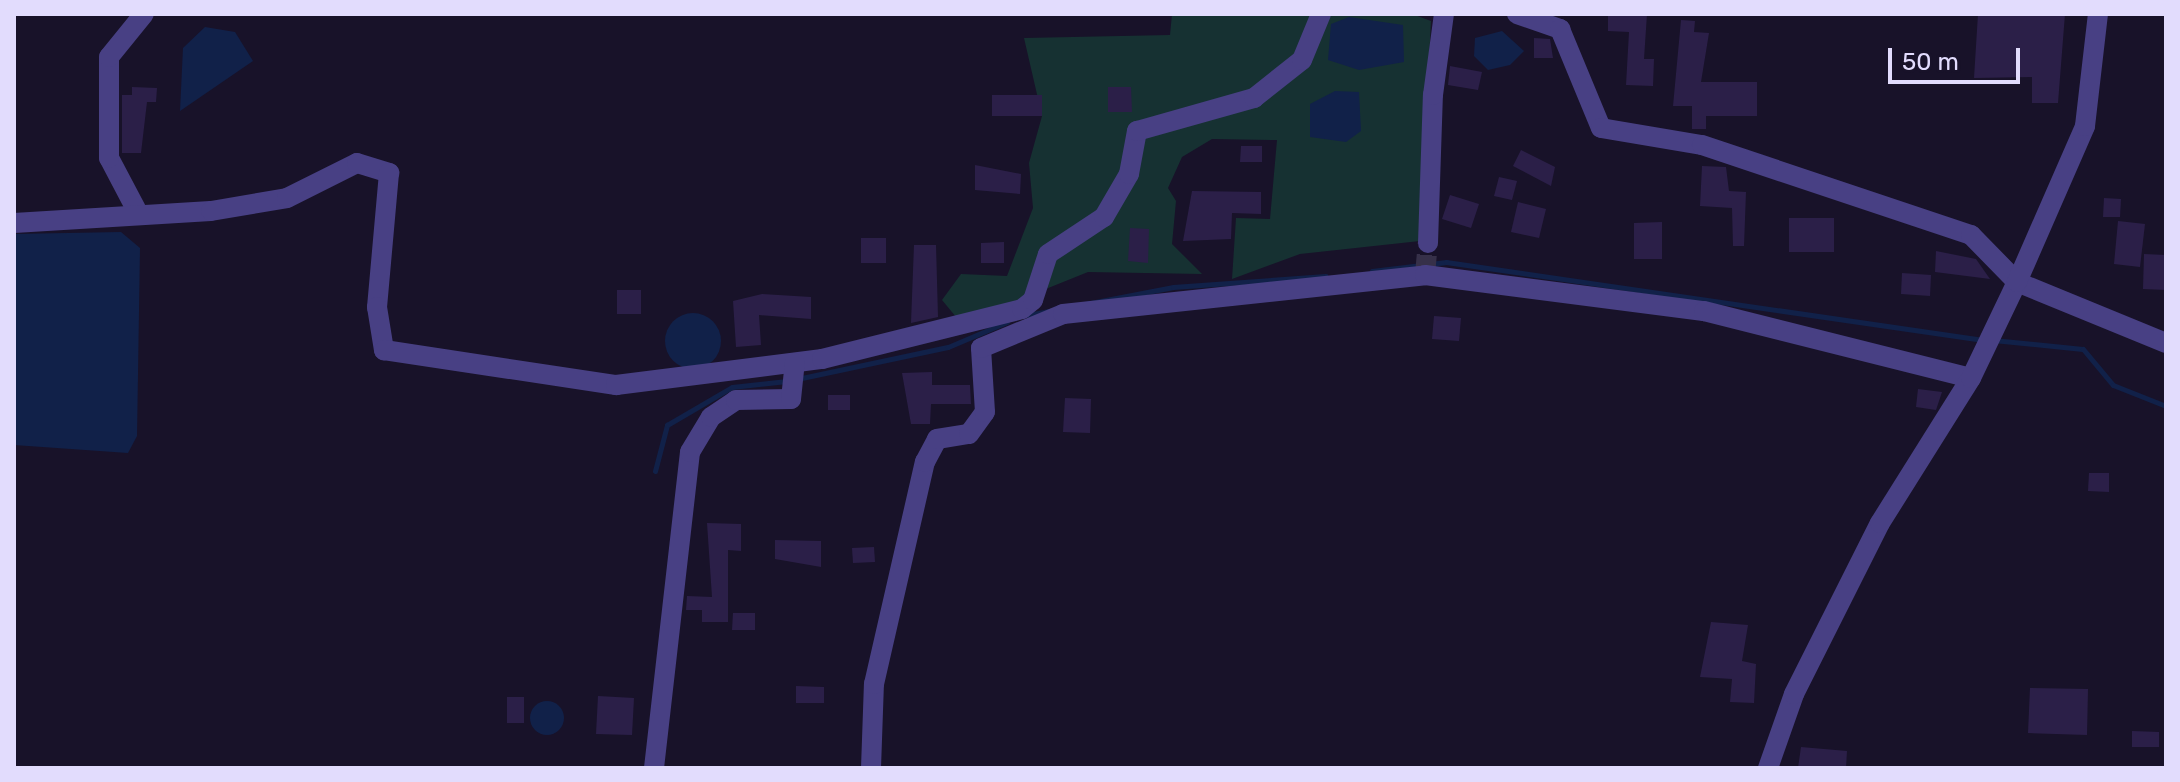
<!DOCTYPE html>
<style>
body{margin:0}
#map{position:relative;width:2180px;height:782px;overflow:hidden;background:#181229;font-family:Rubik,sans-serif}
div>[style]{position:absolute}
.green>*{inset:0;background:#163132}
.water>*{inset:0;background:#112149}
.round{border-radius:50%}
.stream>*{height:5px;margin:-2.5px;padding:0 2.5px;transform-origin:2.5px;border-radius:2.5px;background:#112149}
.building>*{inset:0;background:#2b1f48}
.minor-tunnel>*{height:20px;margin-top:-10px;transform-origin:0;background:repeating-linear-gradient(90deg,#363049 0 20px,transparent 0 30px)}
.minor>*{height:20px;margin:-10px;padding:0 10px;transform-origin:10px;border-radius:10px;background:#484084}
span{translate:-50% -50%;white-space:nowrap;text-align:center;line-height:1.15;-webkit-text-stroke:7px #181229;paint-order:stroke}
.frame{position:absolute;inset:0;border:16px solid #e2dcfd;pointer-events:none}
.scale{position:absolute;left:1888px;top:48px;width:132px;height:36px;box-sizing:border-box;border:4px solid #e2dcfd;border-top:0;padding-left:10px;font-size:24px;line-height:28px;white-space:nowrap;color:#e2dcfd;-webkit-text-stroke:6px #181229;paint-order:stroke}
</style>
<div id="map">
<div class="green">
<i style="clip-path:polygon(1172px 14px,1412px 14px,1431px 21px,1420px 241px,1300px 254px,1232px 279px,1236px 218px,1270px 219px,1277px 140px,1212px 139px,1182px 157px,1168px 188px,1176px 201px,1172px 244px,1202px 274px,1088px 272px,961px 323px,942px 300px,961px 274px,1007px 276px,1033px 208px,1029px 163px,1042px 116px,1024px 38px,1170px 35px)"></i>
</div>
<div class="water">
<i style="clip-path:polygon(1349px 17px,1403px 25px,1404px 62px,1359px 70px,1328px 60px,1331px 24px)"></i>
<i style="clip-path:polygon(205px 27px,235px 32px,253px 61px,180px 111px,183px 48px)"></i>
<i style="clip-path:polygon(1502px 31px,1524px 51px,1510px 65px,1488px 70px,1474px 56px,1475px 38px)"></i>
<i style="clip-path:polygon(1335px 91px,1359px 92px,1361px 131px,1346px 142px,1310px 137px,1310px 104px)"></i>
<i style="clip-path:polygon(121px 232px,140px 248px,137px 436px,128px 453px,14px 445px,14px 234px)"></i>
<i class="round" style="left:665px;top:313px;width:56px;height:56px"></i>
<i class="round" style="left:530px;top:701px;width:34px;height:34px"></i>
</div>
<div class="stream">
<i style="left:1372px;top:271px;width:75px;rotate:-6.9deg"></i>
<i style="left:1446px;top:262px;width:543px;rotate:8.26deg"></i>
<i style="left:1028px;top:315px;width:148px;rotate:-10.9deg"></i>
<i style="left:1173px;top:287px;width:153px;rotate:-4.1deg"></i>
<i style="left:1993px;top:340px;width:90px;rotate:5.7deg"></i>
<i style="left:2083px;top:349px;width:47px;rotate:50.2deg"></i>
<i style="left:2113px;top:385px;width:57px;rotate:21.6deg"></i>
<i style="left:797px;top:379px;width:154px;rotate:-12deg"></i>
<i style="left:948px;top:347px;width:64px;rotate:-23deg"></i>
<i style="left:655px;top:471px;width:48px;rotate:-75.4deg"></i>
<i style="left:667px;top:425px;width:75px;rotate:-30.3deg"></i>
<i style="left:732px;top:387px;width:55px;rotate:-6.2deg"></i>
</div>
<div class="building">
<i style="clip-path:polygon(1608px 14px,1647px 14px,1644px 59px,1654px 59px,1653px 86px,1626px 85px,1629px 32px,1608px 31px)"></i>
<i style="clip-path:polygon(1978px 14px,2065px 14px,2058px 103px,2032px 103px,2032px 77px,1974px 78px)"></i>
<i style="clip-path:polygon(1681px 20px,1695px 21px,1694px 32px,1709px 33px,1701px 82px,1757px 82px,1757px 116px,1706px 116px,1706px 129px,1692px 129px,1692px 106px,1673px 106px)"></i>
<i style="clip-path:polygon(1534px 38px,1550px 39px,1553px 58px,1534px 58px)"></i>
<i style="clip-path:polygon(1450px 66px,1482px 72px,1478px 90px,1448px 85px)"></i>
<i style="clip-path:polygon(132px 87px,157px 88px,156px 102px,147px 102px,141px 153px,122px 153px,122px 95px,132px 95px)"></i>
<i style="clip-path:polygon(1108px 87px,1131px 87px,1132px 112px,1108px 112px)"></i>
<i style="clip-path:polygon(992px 95px,1042px 95px,1042px 116px,992px 116px)"></i>
<i style="clip-path:polygon(1241px 146px,1262px 146px,1262px 162px,1240px 162px)"></i>
<i style="clip-path:polygon(1521px 150px,1555px 167px,1551px 186px,1513px 166px)"></i>
<i style="clip-path:polygon(975px 165px,1021px 174px,1020px 194px,975px 190px)"></i>
<i style="clip-path:polygon(1702px 166px,1726px 167px,1729px 191px,1746px 192px,1744px 246px,1733px 246px,1732px 208px,1700px 206px)"></i>
<i style="clip-path:polygon(1499px 177px,1517px 181px,1512px 200px,1494px 196px)"></i>
<i style="clip-path:polygon(1192px 191px,1261px 192px,1261px 214px,1232px 213px,1231px 239px,1183px 241px)"></i>
<i style="clip-path:polygon(1450px 195px,1479px 204px,1471px 228px,1442px 219px)"></i>
<i style="clip-path:polygon(2104px 198px,2121px 199px,2120px 217px,2103px 217px)"></i>
<i style="clip-path:polygon(1518px 202px,1546px 209px,1539px 238px,1511px 232px)"></i>
<i style="clip-path:polygon(1789px 218px,1834px 218px,1834px 252px,1789px 252px)"></i>
<i style="clip-path:polygon(2118px 221px,2145px 224px,2140px 267px,2114px 264px)"></i>
<i style="clip-path:polygon(1662px 222px,1662px 259px,1634px 259px,1634px 223px)"></i>
<i style="clip-path:polygon(1130px 228px,1149px 229px,1148px 263px,1128px 261px)"></i>
<i style="clip-path:polygon(861px 238px,886px 238px,886px 263px,861px 263px)"></i>
<i style="clip-path:polygon(1004px 242px,1004px 263px,981px 263px,981px 243px)"></i>
<i style="clip-path:polygon(914px 245px,936px 245px,938px 317px,911px 323px)"></i>
<i style="clip-path:polygon(1936px 251px,1976px 259px,1990px 279px,1935px 272px)"></i>
<i style="clip-path:polygon(2144px 254px,2166px 255px,2166px 290px,2143px 289px)"></i>
<i style="clip-path:polygon(1902px 273px,1931px 275px,1930px 296px,1901px 294px)"></i>
<i style="clip-path:polygon(617px 290px,641px 290px,641px 314px,617px 314px)"></i>
<i style="clip-path:polygon(762px 294px,811px 297px,811px 319px,759px 315px,761px 345px,736px 347px,733px 301px)"></i>
<i style="clip-path:polygon(1434px 316px,1461px 318px,1459px 341px,1432px 339px)"></i>
<i style="clip-path:polygon(932px 372px,932px 385px,970px 385px,971px 404px,931px 404px,930px 424px,911px 424px,902px 373px)"></i>
<i style="clip-path:polygon(1918px 389px,1942px 392px,1936px 410px,1916px 407px)"></i>
<i style="clip-path:polygon(828px 395px,850px 395px,850px 410px,828px 410px)"></i>
<i style="clip-path:polygon(1065px 398px,1091px 399px,1090px 433px,1063px 432px)"></i>
<i style="clip-path:polygon(2089px 473px,2109px 473px,2109px 492px,2088px 491px)"></i>
<i style="clip-path:polygon(707px 523px,741px 524px,741px 551px,728px 550px,728px 622px,702px 622px,702px 610px,686px 610px,687px 596px,712px 597px)"></i>
<i style="clip-path:polygon(775px 540px,821px 541px,821px 567px,775px 559px)"></i>
<i style="clip-path:polygon(874px 547px,875px 562px,853px 563px,852px 548px)"></i>
<i style="clip-path:polygon(733px 613px,755px 613px,755px 630px,732px 630px)"></i>
<i style="clip-path:polygon(1711px 622px,1748px 625px,1742px 661px,1756px 664px,1754px 703px,1730px 702px,1732px 679px,1700px 677px)"></i>
<i style="clip-path:polygon(796px 686px,824px 687px,824px 703px,796px 703px)"></i>
<i style="clip-path:polygon(2030px 688px,2088px 689px,2087px 735px,2028px 733px)"></i>
<i style="clip-path:polygon(598px 696px,634px 698px,632px 735px,596px 734px)"></i>
<i style="clip-path:polygon(507px 697px,524px 697px,524px 723px,507px 723px)"></i>
<i style="clip-path:polygon(2132px 731px,2159px 732px,2159px 747px,2132px 747px)"></i>
<i style="clip-path:polygon(1801px 747px,1847px 751px,1846px 768px,1798px 768px)"></i>
</div>
<div class="minor-tunnel">
<i style="left:1425px;top:275px;width:32px;rotate:-85deg"></i>
</div>
<div class="minor">
<i style="left:1517px;top:14px;width:46px;rotate:19.2deg"></i>
<i style="left:1560px;top:29px;width:107px;rotate:67.5deg"></i>
<i style="left:1601px;top:128px;width:102px;rotate:9.6deg"></i>
<i style="left:1702px;top:145px;width:284px;rotate:18.5deg"></i>
<i style="left:1971px;top:235px;width:66px;rotate:45.6deg"></i>
<i style="left:2017px;top:282px;width:161px;rotate:22.3deg"></i>
<i style="left:137px;top:211px;width:60px;rotate:-117.8deg"></i>
<i style="left:109px;top:158px;width:101px;rotate:-90deg"></i>
<i style="left:109px;top:57px;width:55px;rotate:-50.9deg"></i>
<i style="left:14px;top:223px;width:197px;rotate:-3.5deg"></i>
<i style="left:211px;top:211px;width:77px;rotate:-9.7deg"></i>
<i style="left:287px;top:198px;width:78px;rotate:-26.6deg"></i>
<i style="left:357px;top:163px;width:34px;rotate:17deg"></i>
<i style="left:389px;top:173px;width:135px;rotate:95.1deg"></i>
<i style="left:377px;top:307px;width:44px;rotate:80.8deg"></i>
<i style="left:384px;top:350px;width:235px;rotate:8.6deg"></i>
<i style="left:616px;top:385px;width:208px;rotate:-7.2deg"></i>
<i style="left:822px;top:359px;width:206px;rotate:-14deg"></i>
<i style="left:1022px;top:309px;width:14px;rotate:-39deg"></i>
<i style="left:1033px;top:300px;width:48px;rotate:-71.9deg"></i>
<i style="left:1048px;top:254px;width:67px;rotate:-33.5deg"></i>
<i style="left:1104px;top:217px;width:50px;rotate:-59.8deg"></i>
<i style="left:1129px;top:174px;width:44px;rotate:-79.5deg"></i>
<i style="left:1137px;top:131px;width:122px;rotate:-15.8deg"></i>
<i style="left:1254px;top:98px;width:61px;rotate:-38.4deg"></i>
<i style="left:1302px;top:60px;width:50px;rotate:-67.6deg"></i>
<i style="left:1428px;top:243px;width:148px;rotate:-88.1deg"></i>
<i style="left:1433px;top:95px;width:82px;rotate:-82.3deg"></i>
<i style="left:654px;top:768px;width:318px;rotate:-83.5deg"></i>
<i style="left:690px;top:452px;width:41px;rotate:-59deg"></i>
<i style="left:711px;top:417px;width:30px;rotate:-34deg"></i>
<i style="left:736px;top:400px;width:55px;rotate:-1deg"></i>
<i style="left:791px;top:399px;width:36px;rotate:-84deg"></i>
<i style="left:871px;top:768px;width:84px;rotate:-88deg"></i>
<i style="left:874px;top:684px;width:228px;rotate:-77.1deg"></i>
<i style="left:925px;top:462px;width:26px;rotate:-62deg"></i>
<i style="left:937px;top:439px;width:32px;rotate:-9deg"></i>
<i style="left:969px;top:434px;width:27px;rotate:-54deg"></i>
<i style="left:985px;top:412px;width:64px;rotate:-93.6deg"></i>
<i style="left:981px;top:348px;width:89px;rotate:-22.5deg"></i>
<i style="left:1063px;top:314px;width:364px;rotate:-6.1deg"></i>
<i style="left:1425px;top:275px;width:281px;rotate:7.4deg"></i>
<i style="left:1704px;top:311px;width:275px;rotate:14.1deg"></i>
<i style="left:1768px;top:768px;width:78px;rotate:-70.6deg"></i>
<i style="left:1794px;top:694px;width:191px;rotate:-63.3deg"></i>
<i style="left:1880px;top:523px;width:171px;rotate:-57.9deg"></i>
<i style="left:1971px;top:378px;width:106px;rotate:-64.4deg"></i>
<i style="left:2017px;top:282px;width:170px;rotate:-66.4deg"></i>
<i style="left:2085px;top:126px;width:113px;rotate:-83.4deg"></i>
</div>
<div class="frame"></div>
<div class="scale">50 m</div>
</div>
